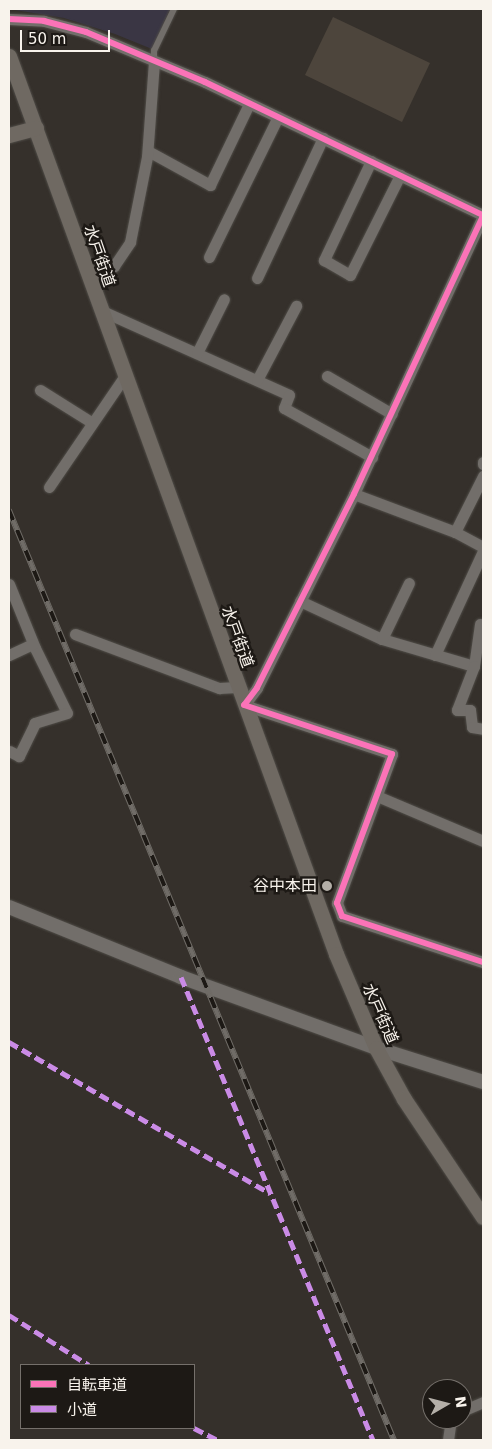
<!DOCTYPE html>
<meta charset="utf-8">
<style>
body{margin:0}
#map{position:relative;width:492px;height:1449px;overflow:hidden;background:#35302b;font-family:"DejaVu Sans","Noto Sans JP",sans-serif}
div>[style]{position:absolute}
.industrial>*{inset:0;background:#3a3644}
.building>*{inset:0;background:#4d453c}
.roads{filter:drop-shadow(0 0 1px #504d48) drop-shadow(0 0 1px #504d48)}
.service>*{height:5.5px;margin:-2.75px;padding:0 2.75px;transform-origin:2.75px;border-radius:2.75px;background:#726e6a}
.minor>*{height:11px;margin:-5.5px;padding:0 5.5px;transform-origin:5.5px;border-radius:5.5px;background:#726e6a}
.tertiary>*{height:14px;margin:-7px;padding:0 7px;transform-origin:7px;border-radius:7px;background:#726e6a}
.secondary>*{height:15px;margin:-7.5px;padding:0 7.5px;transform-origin:7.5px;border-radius:7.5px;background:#6f6962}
.rail>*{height:5.5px;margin-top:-2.75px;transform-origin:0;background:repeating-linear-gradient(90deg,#1d1915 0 11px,#706c67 0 22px);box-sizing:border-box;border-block:1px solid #706c67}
.quiet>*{height:5px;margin-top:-2.5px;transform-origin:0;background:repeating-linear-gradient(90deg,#ca8be6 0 10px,transparent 0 15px)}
.cycleway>*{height:6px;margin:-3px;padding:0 3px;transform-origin:3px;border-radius:3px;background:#fb73b8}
.dots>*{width:14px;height:14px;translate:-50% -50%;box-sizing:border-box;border:2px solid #1d1915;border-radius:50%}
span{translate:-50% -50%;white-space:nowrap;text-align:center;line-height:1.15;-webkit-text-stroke:5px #1d1915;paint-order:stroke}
.street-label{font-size:16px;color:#f8f3ec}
.poi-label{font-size:16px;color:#f8f3ec}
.right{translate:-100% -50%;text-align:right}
.frame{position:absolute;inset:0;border:10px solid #f8f3ec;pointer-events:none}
.legend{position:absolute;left:20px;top:1364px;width:175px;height:65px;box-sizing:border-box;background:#1d1915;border:1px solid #75706b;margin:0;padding:6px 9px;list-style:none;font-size:15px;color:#f8f3ec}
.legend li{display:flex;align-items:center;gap:10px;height:25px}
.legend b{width:25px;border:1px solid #75706b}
.north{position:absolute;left:422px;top:1379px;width:50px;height:50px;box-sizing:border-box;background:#1d1915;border:1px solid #75706b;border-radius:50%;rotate:82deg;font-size:14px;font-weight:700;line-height:20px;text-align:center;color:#f8f3ec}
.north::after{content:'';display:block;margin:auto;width:18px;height:22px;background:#b4afa8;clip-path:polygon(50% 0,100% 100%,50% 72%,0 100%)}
.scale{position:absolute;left:20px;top:30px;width:90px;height:22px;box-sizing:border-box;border:2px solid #f8f3ec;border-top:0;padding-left:6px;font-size:15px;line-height:18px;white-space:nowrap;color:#f8f3ec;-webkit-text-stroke:4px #1d1915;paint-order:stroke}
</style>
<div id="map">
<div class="industrial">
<i style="clip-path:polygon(9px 9px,170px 9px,152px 49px,115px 34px,64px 18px)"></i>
</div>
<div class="building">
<i style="clip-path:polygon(333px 17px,430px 63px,402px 122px,305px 75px)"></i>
</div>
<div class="roads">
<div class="service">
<i style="left:154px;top:61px;width:10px;rotate:-90deg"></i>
<i style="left:154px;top:51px;width:47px;rotate:-64.5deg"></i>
</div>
<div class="minor">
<i style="left:9px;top:19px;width:35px;rotate:3deg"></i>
<i style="left:44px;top:21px;width:43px;rotate:14.7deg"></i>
<i style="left:86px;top:32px;width:129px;rotate:22.8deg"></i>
<i style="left:205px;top:82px;width:308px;rotate:25.6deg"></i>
<i style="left:148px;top:151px;width:71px;rotate:28.7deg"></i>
<i style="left:210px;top:185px;width:90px;rotate:-64.3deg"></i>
<i style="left:371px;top:161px;width:110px;rotate:115.4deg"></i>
<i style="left:324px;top:260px;width:30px;rotate:30deg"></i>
<i style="left:350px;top:275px;width:112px;rotate:-63.4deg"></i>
<i style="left:483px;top:216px;width:306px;rotate:114.9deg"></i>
<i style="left:354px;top:494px;width:217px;rotate:116.6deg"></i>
<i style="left:257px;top:688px;width:21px;rotate:127deg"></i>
<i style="left:244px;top:705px;width:156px;rotate:18.3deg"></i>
<i style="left:392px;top:754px;width:159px;rotate:110.3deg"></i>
<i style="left:337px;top:903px;width:14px;rotate:69deg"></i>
<i style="left:342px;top:916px;width:148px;rotate:18.1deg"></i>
<i style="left:209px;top:257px;width:156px;rotate:-63.8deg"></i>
<i style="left:257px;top:278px;width:155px;rotate:-64.8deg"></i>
<i style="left:89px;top:279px;width:28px;rotate:-27deg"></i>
<i style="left:114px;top:266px;width:29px;rotate:-56deg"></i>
<i style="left:130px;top:242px;width:87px;rotate:-78.7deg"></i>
<i style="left:147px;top:157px;width:96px;rotate:-85.8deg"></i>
<i style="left:100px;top:310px;width:207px;rotate:24.2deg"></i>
<i style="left:289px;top:395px;width:14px;rotate:111deg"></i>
<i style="left:284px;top:408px;width:101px;rotate:29.1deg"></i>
<i style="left:197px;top:353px;width:60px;rotate:-63.4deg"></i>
<i style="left:327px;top:376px;width:75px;rotate:30.3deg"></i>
<i style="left:257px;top:380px;width:84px;rotate:-62.2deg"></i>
<i style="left:40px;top:390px;width:60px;rotate:32.1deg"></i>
<i style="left:483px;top:462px;width:2px;rotate:90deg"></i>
<i style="left:49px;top:487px;width:133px;rotate:-55.7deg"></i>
<i style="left:354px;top:494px;width:108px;rotate:20.6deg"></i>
<i style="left:455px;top:532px;width:32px;rotate:28deg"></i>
<i style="left:455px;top:532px;width:63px;rotate:-63.4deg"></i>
<i style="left:9px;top:584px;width:69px;rotate:67.9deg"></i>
<i style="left:35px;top:648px;width:72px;rotate:63.8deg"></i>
<i style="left:67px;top:713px;width:34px;rotate:163deg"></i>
<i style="left:35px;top:723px;width:37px;rotate:116deg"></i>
<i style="left:19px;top:756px;width:11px;rotate:-153deg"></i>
<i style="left:300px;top:601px;width:90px;rotate:24.9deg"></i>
<i style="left:382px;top:639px;width:96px;rotate:16.4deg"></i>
<i style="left:480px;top:624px;width:42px;rotate:98.1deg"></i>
<i style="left:474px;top:666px;width:47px;rotate:111.1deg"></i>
<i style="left:457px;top:710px;width:13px"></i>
<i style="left:470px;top:710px;width:17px;rotate:83deg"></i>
<i style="left:472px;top:727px;width:11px;rotate:10deg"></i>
<i style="left:75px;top:634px;width:154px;rotate:20.6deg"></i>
<i style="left:219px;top:688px;width:18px;rotate:-3deg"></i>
<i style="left:382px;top:639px;width:62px;rotate:-64.3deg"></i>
<i style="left:9px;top:655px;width:26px;rotate:-25deg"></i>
<i style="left:435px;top:655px;width:115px;rotate:-65.2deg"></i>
<i style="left:377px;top:796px;width:115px;rotate:23deg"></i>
<i style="left:462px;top:1411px;width:23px;rotate:-23deg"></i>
<i style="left:448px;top:1440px;width:21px;rotate:-82deg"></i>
</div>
<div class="tertiary">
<i style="left:9px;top:907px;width:186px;rotate:22.1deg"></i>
<i style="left:181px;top:977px;width:208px;rotate:20deg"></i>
<i style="left:376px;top:1048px;width:112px;rotate:17.6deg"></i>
</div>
<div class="secondary">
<i style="left:9px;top:56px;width:956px;rotate:69.99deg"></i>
<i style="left:336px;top:954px;width:102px;rotate:66.9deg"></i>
<i style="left:376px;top:1048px;width:58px;rotate:61.2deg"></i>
<i style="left:404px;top:1099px;width:142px;rotate:56.2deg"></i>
<i style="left:9px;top:135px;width:28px;rotate:-15deg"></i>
</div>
</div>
<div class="rail">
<i style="left:9px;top:510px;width:1007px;rotate:67.51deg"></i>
</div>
<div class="quiet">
<i style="left:181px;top:977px;width:501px;rotate:67.48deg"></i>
<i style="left:9px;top:1042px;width:302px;rotate:30.1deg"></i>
<i style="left:9px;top:1315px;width:94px;rotate:32deg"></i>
<i style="left:194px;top:1428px;width:27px;rotate:27deg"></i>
</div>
<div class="cycleway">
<i style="left:9px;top:19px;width:35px;rotate:3deg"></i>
<i style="left:44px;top:21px;width:43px;rotate:14.7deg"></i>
<i style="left:86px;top:32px;width:129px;rotate:22.8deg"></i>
<i style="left:205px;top:82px;width:308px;rotate:25.6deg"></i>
<i style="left:483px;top:216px;width:306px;rotate:114.9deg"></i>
<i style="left:354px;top:494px;width:217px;rotate:116.6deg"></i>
<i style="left:257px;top:688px;width:21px;rotate:127deg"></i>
<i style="left:244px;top:705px;width:156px;rotate:18.3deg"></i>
<i style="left:392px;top:754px;width:159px;rotate:110.3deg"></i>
<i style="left:337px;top:903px;width:14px;rotate:69deg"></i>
<i style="left:342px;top:916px;width:148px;rotate:18.1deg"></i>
</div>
<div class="dots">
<i style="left:327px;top:886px;background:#b4afa8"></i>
</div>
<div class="street-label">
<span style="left:99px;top:256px;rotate:71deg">水戸街道</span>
<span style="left:237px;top:637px;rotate:70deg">水戸街道</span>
<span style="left:380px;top:1014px;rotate:66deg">水戸街道</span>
</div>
<div class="poi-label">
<span class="right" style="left:317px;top:886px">谷中本田</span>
</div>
<div class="frame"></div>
<ul class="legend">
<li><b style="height:6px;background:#fb73b8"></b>自転車道</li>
<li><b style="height:6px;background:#ca8be6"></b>小道</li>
</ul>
<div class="north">N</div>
<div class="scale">50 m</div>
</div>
